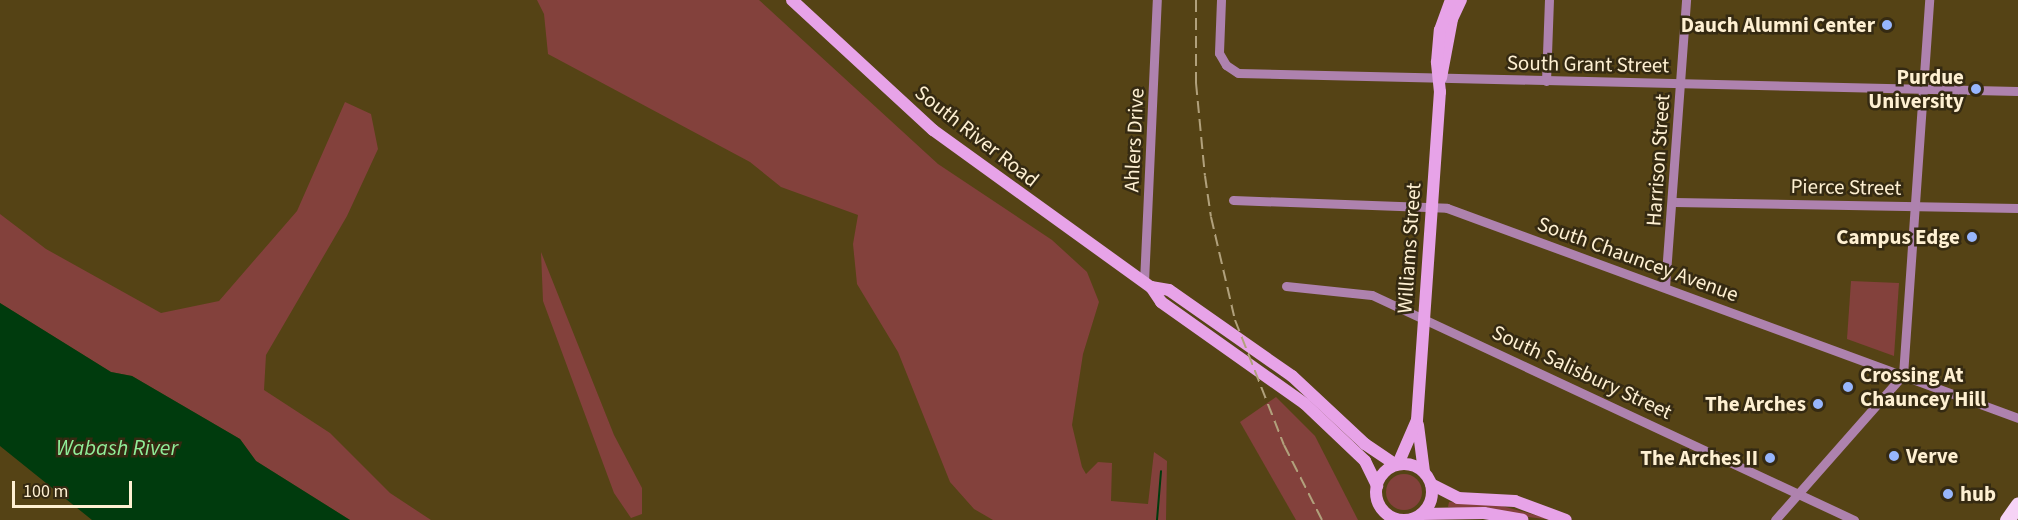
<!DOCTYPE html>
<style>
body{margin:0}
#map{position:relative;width:2018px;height:520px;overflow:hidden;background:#554315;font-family:"Source Sans 3",sans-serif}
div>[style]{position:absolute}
.green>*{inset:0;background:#83413c}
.round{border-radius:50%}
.water>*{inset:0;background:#003b0d}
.stream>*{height:2px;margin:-1px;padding:0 1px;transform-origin:1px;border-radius:1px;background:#003b0d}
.minor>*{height:9px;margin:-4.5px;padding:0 4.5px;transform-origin:4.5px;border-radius:4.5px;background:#ae82ae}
.secondary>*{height:12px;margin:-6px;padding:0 6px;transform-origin:6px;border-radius:6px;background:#e7a3e8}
.secondary>.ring{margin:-6px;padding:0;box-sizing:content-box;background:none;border:12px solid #e7a3e8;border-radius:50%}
.primary>*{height:15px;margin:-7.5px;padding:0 7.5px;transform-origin:7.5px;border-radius:7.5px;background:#f6d3f6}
.rail>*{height:2px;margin-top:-1px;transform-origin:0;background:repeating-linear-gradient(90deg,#b1a17c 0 12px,transparent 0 18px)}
.dots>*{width:16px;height:16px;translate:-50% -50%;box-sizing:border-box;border:3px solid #352a12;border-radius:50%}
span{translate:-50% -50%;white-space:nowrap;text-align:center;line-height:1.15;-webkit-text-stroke:5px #352a12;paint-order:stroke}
.poi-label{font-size:21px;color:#fef0d2;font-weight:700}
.right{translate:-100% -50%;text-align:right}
.left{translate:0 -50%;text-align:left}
.street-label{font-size:21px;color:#fef0d2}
.water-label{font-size:22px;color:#90ee99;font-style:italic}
.scale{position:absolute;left:12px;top:481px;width:120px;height:27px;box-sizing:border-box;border:3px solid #fef0d2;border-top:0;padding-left:8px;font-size:18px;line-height:21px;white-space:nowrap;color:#fef0d2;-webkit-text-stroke:4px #352a12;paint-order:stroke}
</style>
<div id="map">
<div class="green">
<i style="clip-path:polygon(537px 0,759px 0,938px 164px,1052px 240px,1087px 272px,1099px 302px,1083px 354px,1072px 425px,1082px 467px,1086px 474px,1098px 462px,1112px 463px,1111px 501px,1148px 504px,1154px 452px,1167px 461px,1166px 520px,993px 520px,974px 509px,950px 482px,898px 352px,857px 284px,853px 244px,858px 215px,781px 187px,750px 162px,548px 54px,544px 14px)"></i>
<i style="clip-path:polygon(345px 102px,371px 114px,378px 149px,347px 216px,266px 355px,264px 390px,330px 433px,390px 493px,431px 520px,350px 520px,256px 461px,240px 439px,132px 376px,111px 372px,0 303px,0 214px,46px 249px,161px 313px,219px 301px,297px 211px)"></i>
<i style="clip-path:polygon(541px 252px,614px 435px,642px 488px,642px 514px,631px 518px,614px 493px,543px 301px)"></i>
<i style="clip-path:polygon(1851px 281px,1899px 283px,1894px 356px,1847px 339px)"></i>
<i style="clip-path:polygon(1276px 397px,1315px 436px,1358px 520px,1296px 520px,1240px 422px)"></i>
<i class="round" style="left:1386px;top:474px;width:36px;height:36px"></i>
<i style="clip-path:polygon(1449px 502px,1491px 503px,1553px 520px,1448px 507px)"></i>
</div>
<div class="water">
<i style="clip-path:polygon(0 303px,111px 372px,132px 376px,240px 439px,256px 461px,350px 520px,92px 520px,0 446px)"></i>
</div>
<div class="stream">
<i style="left:1157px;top:520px;width:49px;rotate:-85.3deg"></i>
</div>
<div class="minor">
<i style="left:1221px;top:0;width:53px;rotate:92.2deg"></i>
<i style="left:1219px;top:53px;width:14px;rotate:60deg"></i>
<i style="left:1226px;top:65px;width:14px;rotate:34deg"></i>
<i style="left:1238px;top:73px;width:780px;rotate:1.32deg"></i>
<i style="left:1546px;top:81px;width:81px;rotate:-87.9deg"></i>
<i style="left:1233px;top:200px;width:214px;rotate:2.1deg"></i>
<i style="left:1447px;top:208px;width:608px;rotate:20.19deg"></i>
<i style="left:1674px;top:202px;width:344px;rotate:1deg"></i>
<i style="left:1144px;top:282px;width:282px;rotate:-87.4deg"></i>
<i style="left:1286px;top:286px;width:86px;rotate:6deg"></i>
<i style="left:1372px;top:295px;width:532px;rotate:25.02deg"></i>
<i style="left:1665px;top:287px;width:288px;rotate:-85.8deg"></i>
<i style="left:1775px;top:520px;width:193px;rotate:-48.6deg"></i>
<i style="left:1903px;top:375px;width:376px;rotate:-86deg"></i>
</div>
<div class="secondary">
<i style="left:792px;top:0;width:192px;rotate:42.7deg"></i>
<i style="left:933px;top:130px;width:269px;rotate:35.8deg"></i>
<i style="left:1151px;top:287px;width:18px;rotate:56deg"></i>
<i style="left:1161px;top:302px;width:176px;rotate:35.3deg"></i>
<i style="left:1305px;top:404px;width:83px;rotate:43.5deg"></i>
<i style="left:1365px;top:461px;width:28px;rotate:64deg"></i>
<i style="left:1441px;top:78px;width:60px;rotate:-79.4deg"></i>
<i style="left:1452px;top:19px;width:21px;rotate:-65deg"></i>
<i style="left:1151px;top:287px;width:18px;rotate:9deg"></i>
<i style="left:1169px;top:290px;width:150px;rotate:35deg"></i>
<i style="left:1292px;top:376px;width:100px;rotate:43deg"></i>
<i style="left:1365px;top:444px;width:36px;rotate:34deg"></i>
<i style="left:1418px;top:425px;width:47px;rotate:82.7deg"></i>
<i style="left:1398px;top:464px;width:48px;rotate:-66.6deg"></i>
<i style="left:1417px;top:420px;width:329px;rotate:-86deg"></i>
<i style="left:1440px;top:92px;width:30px;rotate:-96deg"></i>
<i style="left:1437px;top:62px;width:32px;rotate:-85deg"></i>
<i style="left:1440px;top:30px;width:32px;rotate:-70deg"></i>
<i class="ring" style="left:1376px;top:464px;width:44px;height:44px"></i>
<i style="left:1431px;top:484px;width:30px;rotate:27deg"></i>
<i style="left:1458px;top:498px;width:57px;rotate:3deg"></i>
<i style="left:1515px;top:501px;width:54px;rotate:20.4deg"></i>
<i style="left:1422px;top:514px;width:62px;rotate:-0.9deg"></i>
<i style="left:1484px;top:513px;width:39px;rotate:10deg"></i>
</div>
<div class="primary">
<i style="left:2007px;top:520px;width:19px;rotate:-55deg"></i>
</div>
<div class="rail">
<i style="left:1196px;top:0;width:83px;rotate:90deg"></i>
<i style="left:1196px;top:83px;width:93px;rotate:84.5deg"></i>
<i style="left:1205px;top:176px;width:41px;rotate:81.7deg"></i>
<i style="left:1211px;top:217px;width:106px;rotate:76.9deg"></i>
<i style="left:1235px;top:320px;width:134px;rotate:68.6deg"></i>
<i style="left:1284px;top:445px;width:84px;rotate:63.1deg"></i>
</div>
<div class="dots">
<i style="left:1887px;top:25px;background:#97b6fd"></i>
<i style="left:1976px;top:89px;background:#97b6fd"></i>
<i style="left:1972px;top:237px;background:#97b6fd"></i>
<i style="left:1848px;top:387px;background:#97b6fd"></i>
<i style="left:1818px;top:404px;background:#97b6fd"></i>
<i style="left:1894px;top:456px;background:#97b6fd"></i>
<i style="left:1770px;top:458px;background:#97b6fd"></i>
<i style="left:1948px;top:494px;background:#97b6fd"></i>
</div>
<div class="poi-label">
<span class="right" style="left:1875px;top:25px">Dauch Alumni Center</span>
<span class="right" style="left:1964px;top:89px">Purdue<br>University</span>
<span class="right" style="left:1960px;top:237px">Campus Edge</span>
<span class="left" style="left:1860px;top:387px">Crossing At<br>Chauncey Hill</span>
<span class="right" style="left:1806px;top:404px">The Arches</span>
<span class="left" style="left:1906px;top:456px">Verve</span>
<span class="right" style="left:1758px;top:458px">The Arches II</span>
<span class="left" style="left:1960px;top:494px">hub</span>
</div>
<div class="street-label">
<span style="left:1588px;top:64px;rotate:1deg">South Grant Street</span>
<span style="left:977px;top:136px;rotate:38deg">South River Road</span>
<span style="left:1134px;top:140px;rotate:-87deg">Ahlers Drive</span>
<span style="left:1658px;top:160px;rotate:-86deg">Harrison Street</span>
<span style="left:1846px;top:187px;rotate:1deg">Pierce Street</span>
<span style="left:1409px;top:248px;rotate:-86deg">Williams Street</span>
<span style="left:1638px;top:259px;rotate:20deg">South Chauncey Avenue</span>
<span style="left:1582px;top:372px;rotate:25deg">South Salisbury Street</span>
</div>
<div class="water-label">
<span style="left:117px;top:449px">Wabash River</span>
</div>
<div class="scale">100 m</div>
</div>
